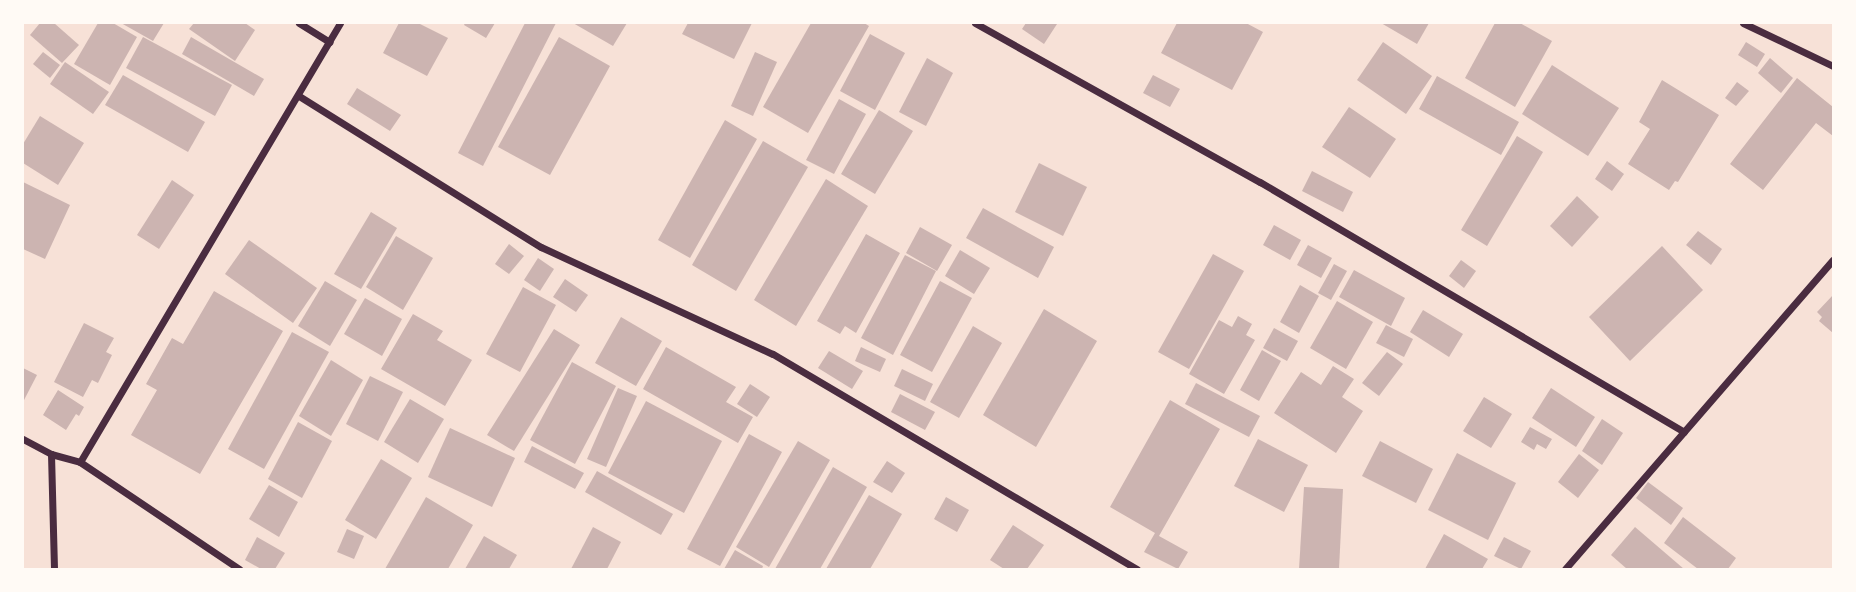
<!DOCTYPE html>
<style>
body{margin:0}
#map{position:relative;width:1856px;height:592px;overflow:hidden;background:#f7e1d7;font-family:"Playfair Display",serif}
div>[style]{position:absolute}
.building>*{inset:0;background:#ccb4b1}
.minor>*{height:7px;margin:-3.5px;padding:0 3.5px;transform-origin:3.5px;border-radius:3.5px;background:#4a2c40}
span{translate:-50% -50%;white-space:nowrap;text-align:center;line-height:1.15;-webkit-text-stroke:7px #fffaf5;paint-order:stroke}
.frame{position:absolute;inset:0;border:24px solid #fffaf5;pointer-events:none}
</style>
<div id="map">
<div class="building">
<i style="clip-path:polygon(40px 23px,54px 23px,79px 45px,62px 63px,30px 35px)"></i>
<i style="clip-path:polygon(98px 23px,113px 23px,137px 37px,110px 85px,74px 64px)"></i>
<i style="clip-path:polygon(121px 23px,164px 23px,153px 41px)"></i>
<i style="clip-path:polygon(194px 23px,245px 23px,255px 30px,235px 61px,189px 29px)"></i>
<i style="clip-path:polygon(399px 23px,418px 23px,448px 38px,427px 76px,383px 53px)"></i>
<i style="clip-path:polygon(465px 23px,495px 23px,486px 38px,464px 25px)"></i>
<i style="clip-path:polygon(525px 23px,556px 23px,483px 166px,458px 153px)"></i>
<i style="clip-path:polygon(573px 23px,627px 23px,613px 46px)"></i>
<i style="clip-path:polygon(688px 23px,752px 23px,734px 59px,682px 34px)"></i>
<i style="clip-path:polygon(811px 23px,864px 23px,869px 26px,808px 133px,763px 107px)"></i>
<i style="clip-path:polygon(1026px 23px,1055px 23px,1057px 24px,1044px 44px,1022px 29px)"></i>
<i style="clip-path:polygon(1177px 23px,1246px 23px,1263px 32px,1232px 90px,1161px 53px)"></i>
<i style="clip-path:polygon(1381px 23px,1429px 23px,1417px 44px)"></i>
<i style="clip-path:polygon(1495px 23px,1520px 23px,1552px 41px,1515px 107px,1465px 78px)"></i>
<i style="clip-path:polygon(870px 34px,905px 53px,875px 110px,840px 91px)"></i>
<i style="clip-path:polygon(143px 37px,232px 85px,215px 116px,126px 68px)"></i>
<i style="clip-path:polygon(191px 37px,264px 79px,254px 96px,182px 54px)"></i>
<i style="clip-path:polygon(559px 37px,610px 66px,550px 175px,498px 147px)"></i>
<i style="clip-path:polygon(1383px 42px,1432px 76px,1406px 114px,1357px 80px)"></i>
<i style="clip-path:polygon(1746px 42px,1765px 54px,1757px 67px,1738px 55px)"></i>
<i style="clip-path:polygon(43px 52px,60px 65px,50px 78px,33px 64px)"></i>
<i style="clip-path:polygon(755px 52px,777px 62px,753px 116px,731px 106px)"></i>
<i style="clip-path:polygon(927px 58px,953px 73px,926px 126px,899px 112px)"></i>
<i style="clip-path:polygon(1770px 58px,1793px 78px,1781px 93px,1758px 73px)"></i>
<i style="clip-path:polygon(65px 62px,109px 92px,93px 114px,50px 84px)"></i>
<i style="clip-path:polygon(1552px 65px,1619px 108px,1588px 156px,1522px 114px)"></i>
<i style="clip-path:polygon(123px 75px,205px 122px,188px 152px,105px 105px)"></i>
<i style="clip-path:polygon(1153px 75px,1180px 89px,1170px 107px,1143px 93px)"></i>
<i style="clip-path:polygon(1437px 76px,1519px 122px,1501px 155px,1419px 109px)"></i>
<i style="clip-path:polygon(1797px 78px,1833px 107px,1833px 136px,1816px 123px,1763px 190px,1730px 164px)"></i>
<i style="clip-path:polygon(1662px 80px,1719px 115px,1678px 182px,1675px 181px,1669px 190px,1628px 164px,1650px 129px,1639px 122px)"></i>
<i style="clip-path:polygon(1737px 82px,1749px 91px,1736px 106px,1725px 98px)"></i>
<i style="clip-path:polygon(357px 88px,401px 115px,390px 131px,347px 104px)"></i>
<i style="clip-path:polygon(839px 99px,866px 114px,834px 174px,806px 160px)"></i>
<i style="clip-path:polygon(1349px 107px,1396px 139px,1370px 178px,1322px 147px)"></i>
<i style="clip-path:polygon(879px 110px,913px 131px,875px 194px,841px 174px)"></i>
<i style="clip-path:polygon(40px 116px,84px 143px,58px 185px,23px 163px,23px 144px)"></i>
<i style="clip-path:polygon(725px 120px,757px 139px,690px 258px,658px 240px)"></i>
<i style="clip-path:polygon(1517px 136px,1543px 152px,1487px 246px,1461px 230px)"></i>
<i style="clip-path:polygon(763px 141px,808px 167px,736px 291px,692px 265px)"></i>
<i style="clip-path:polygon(1607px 161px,1624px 174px,1612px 191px,1595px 179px)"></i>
<i style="clip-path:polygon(1039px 163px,1087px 187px,1063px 236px,1015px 212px)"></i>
<i style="clip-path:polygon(1312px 171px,1353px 192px,1343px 212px,1302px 191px)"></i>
<i style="clip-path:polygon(826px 179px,868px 206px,796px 326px,754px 300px)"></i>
<i style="clip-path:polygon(172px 180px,194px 195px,159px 249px,137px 235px)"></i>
<i style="clip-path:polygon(23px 182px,70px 205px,45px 259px,23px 249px)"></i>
<i style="clip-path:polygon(1577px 196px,1599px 217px,1572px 247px,1550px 226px)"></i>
<i style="clip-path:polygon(983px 208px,1054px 247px,1038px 278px,966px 238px)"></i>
<i style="clip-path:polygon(371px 212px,397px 228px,361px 289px,334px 274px)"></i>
<i style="clip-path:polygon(1274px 225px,1301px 240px,1290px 260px,1263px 245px)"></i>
<i style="clip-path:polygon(920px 227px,952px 245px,937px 271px,906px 253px)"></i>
<i style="clip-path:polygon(1698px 231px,1722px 249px,1711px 265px,1686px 245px)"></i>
<i style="clip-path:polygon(866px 234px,900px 253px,856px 333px,845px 326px,840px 334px,817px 321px)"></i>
<i style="clip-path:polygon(396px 236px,433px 258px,403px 310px,366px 287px)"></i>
<i style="clip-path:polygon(249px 240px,317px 288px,293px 323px,225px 274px)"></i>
<i style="clip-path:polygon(509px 244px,524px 256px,509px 274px,495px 264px)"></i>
<i style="clip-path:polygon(1308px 245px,1332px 258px,1321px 278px,1297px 265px)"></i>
<i style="clip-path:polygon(1662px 246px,1703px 290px,1630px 361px,1589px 317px)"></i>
<i style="clip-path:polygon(960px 250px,990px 268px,974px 294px,945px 276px)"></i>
<i style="clip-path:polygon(1213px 254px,1244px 271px,1189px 369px,1158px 352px)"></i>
<i style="clip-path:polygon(905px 255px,936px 271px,893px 355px,861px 338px)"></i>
<i style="clip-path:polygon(538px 258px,554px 269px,540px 291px,524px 280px)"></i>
<i style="clip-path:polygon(1461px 260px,1476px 271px,1464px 288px,1449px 276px)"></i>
<i style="clip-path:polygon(1334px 264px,1347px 271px,1331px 300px,1318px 293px)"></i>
<i style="clip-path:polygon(1354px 270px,1405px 298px,1391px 326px,1339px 297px)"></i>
<i style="clip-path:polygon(565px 279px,588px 295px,576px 312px,553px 297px)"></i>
<i style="clip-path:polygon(325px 281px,357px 300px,330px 346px,298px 326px)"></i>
<i style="clip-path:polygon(940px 281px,972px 298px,932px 372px,900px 355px)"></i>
<i style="clip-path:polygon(1300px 285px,1319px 296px,1299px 333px,1280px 322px)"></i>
<i style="clip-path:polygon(523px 287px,556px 305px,520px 372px,486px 354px)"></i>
<i style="clip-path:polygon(214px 291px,283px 331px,200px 474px,131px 435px,157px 390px,146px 384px,172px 338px,183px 344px)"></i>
<i style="clip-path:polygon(1833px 295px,1833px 333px,1819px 321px,1822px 317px,1817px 312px)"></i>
<i style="clip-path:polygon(365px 298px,402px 319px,382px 356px,344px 334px)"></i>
<i style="clip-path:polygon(1337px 301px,1373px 322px,1346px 369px,1310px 348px)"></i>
<i style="clip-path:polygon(1044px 309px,1097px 341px,1036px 447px,983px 415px)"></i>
<i style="clip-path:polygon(1423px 310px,1463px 334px,1449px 357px,1410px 332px)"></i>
<i style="clip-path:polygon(413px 314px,443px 331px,437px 340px,472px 360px,445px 406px,381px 369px)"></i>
<i style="clip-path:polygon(1238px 316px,1252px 324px,1246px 335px,1255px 340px,1224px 394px,1189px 374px,1219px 320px,1232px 327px)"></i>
<i style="clip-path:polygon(621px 317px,662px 341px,636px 386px,595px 363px)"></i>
<i style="clip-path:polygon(84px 323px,114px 338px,106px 352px,112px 355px,98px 383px,92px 380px,83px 397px,54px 382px)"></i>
<i style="clip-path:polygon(1386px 325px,1413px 339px,1404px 357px,1376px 343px)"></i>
<i style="clip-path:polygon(973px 326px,1002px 343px,959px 418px,930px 402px)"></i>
<i style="clip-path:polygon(1274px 328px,1298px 341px,1287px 361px,1263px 348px)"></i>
<i style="clip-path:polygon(554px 329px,580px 345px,514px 451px,487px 435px)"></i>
<i style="clip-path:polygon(292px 332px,329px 352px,264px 469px,228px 449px)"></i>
<i style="clip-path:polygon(666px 347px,736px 387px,726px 402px,753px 417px,738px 443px,643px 389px)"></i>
<i style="clip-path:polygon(861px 347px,886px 359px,880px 372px,855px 361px)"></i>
<i style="clip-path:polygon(1262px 350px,1281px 361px,1259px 401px,1240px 390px)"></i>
<i style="clip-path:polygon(829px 351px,863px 371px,852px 389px,818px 368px)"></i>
<i style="clip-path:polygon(1387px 352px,1403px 364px,1379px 396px,1362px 383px)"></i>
<i style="clip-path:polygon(331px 360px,363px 380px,331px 436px,299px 416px)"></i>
<i style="clip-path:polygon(572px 362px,616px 386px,575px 464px,530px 440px)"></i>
<i style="clip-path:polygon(1333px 366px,1354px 379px,1342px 397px,1363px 411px,1336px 453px,1274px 413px,1301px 372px,1321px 385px)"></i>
<i style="clip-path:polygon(23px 368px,37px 375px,23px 402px)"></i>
<i style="clip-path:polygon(902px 369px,933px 384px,925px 401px,894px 386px)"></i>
<i style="clip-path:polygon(370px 376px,403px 392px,378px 441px,346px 424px)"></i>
<i style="clip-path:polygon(1196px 383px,1260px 416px,1249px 437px,1185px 404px)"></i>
<i style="clip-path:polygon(750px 384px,770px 397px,757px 417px,737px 404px)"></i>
<i style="clip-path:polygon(618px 388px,637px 396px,606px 467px,587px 459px)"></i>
<i style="clip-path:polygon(1551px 388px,1595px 417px,1576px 447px,1532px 418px)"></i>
<i style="clip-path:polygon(58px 390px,84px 407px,79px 416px,76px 414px,66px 430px,43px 415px)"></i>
<i style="clip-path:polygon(900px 394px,935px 412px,925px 430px,891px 412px)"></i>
<i style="clip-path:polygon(1484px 397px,1512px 414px,1491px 448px,1463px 431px)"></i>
<i style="clip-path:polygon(410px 399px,444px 419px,418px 463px,384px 442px)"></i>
<i style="clip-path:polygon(1170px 400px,1220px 429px,1159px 536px,1188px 552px,1178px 569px,1144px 552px,1155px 533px,1110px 507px)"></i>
<i style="clip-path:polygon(646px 401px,722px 441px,684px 513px,608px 473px)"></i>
<i style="clip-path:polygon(1602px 419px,1623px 433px,1602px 465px,1582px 451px)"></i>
<i style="clip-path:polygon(298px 422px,332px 441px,302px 498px,268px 479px)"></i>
<i style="clip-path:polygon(1530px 427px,1552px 439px,1546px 449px,1537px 444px,1534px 450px,1521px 442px)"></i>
<i style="clip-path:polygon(450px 428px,515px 458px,492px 507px,428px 477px)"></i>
<i style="clip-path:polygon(749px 434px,782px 452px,720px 566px,687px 549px)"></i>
<i style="clip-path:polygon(1258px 439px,1308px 465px,1284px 512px,1234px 486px)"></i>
<i style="clip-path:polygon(798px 441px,830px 460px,769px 567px,736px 547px)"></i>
<i style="clip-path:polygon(1380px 441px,1433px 469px,1416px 503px,1362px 476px)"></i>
<i style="clip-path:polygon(532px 446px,584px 473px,575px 489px,524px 462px)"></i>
<i style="clip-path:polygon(1457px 453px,1516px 483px,1488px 540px,1428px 510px)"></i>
<i style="clip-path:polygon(1579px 454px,1599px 470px,1578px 498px,1558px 482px)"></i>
<i style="clip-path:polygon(381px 459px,412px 478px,376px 539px,345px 520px)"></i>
<i style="clip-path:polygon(887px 461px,905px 473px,892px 493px,873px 482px)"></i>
<i style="clip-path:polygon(833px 467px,867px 487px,820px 569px,775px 569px)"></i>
<i style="clip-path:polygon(597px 471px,673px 514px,661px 535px,585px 492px)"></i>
<i style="clip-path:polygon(1648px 482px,1683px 508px,1671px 525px,1636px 498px)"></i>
<i style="clip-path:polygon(269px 485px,298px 502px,279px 537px,249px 519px)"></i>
<i style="clip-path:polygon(1304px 487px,1343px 489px,1339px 569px,1299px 569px)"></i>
<i style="clip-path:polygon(869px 495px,902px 514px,870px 569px,826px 569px)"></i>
<i style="clip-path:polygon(426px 497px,473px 525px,448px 569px,385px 569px)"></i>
<i style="clip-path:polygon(946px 497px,969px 510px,957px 532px,934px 519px)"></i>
<i style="clip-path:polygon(1683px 517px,1736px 558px,1728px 569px,1698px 569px,1664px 543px)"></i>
<i style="clip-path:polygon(1013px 525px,1044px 545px,1027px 569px,1004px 569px,990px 560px)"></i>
<i style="clip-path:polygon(593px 527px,621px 542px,607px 569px,571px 569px)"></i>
<i style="clip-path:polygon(1635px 527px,1684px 569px,1627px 569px,1611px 555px)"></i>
<i style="clip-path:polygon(347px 529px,364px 536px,354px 559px,337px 552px)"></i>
<i style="clip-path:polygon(1444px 534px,1488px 559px,1482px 569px,1425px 569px)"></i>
<i style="clip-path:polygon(484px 536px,517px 555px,509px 569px,465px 569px)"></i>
<i style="clip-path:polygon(257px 537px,285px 553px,275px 569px,261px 569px,245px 560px)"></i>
<i style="clip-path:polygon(1504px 537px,1531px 551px,1521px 569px,1494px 556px)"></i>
<i style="clip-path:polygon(735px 550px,763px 566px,762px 569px,724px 569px)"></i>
</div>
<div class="minor">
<i style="left:299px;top:23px;width:36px;rotate:32deg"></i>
<i style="left:975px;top:23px;width:326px;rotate:29.2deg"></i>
<i style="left:1260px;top:182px;width:492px;rotate:30.5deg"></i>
<i style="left:1743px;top:23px;width:100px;rotate:25.5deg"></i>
<i style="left:299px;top:96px;width:285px;rotate:32deg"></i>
<i style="left:541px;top:247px;width:255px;rotate:24.8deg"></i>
<i style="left:773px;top:354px;width:423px;rotate:30.6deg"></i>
<i style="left:23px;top:439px;width:32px;rotate:28deg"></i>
<i style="left:51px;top:454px;width:30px;rotate:15deg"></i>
<i style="left:80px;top:462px;width:192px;rotate:33.9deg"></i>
<i style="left:51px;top:454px;width:115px;rotate:88.5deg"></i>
<i style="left:80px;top:462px;width:510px;rotate:-59.36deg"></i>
<i style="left:1565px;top:569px;width:409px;rotate:-49.1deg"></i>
</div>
<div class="frame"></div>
</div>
